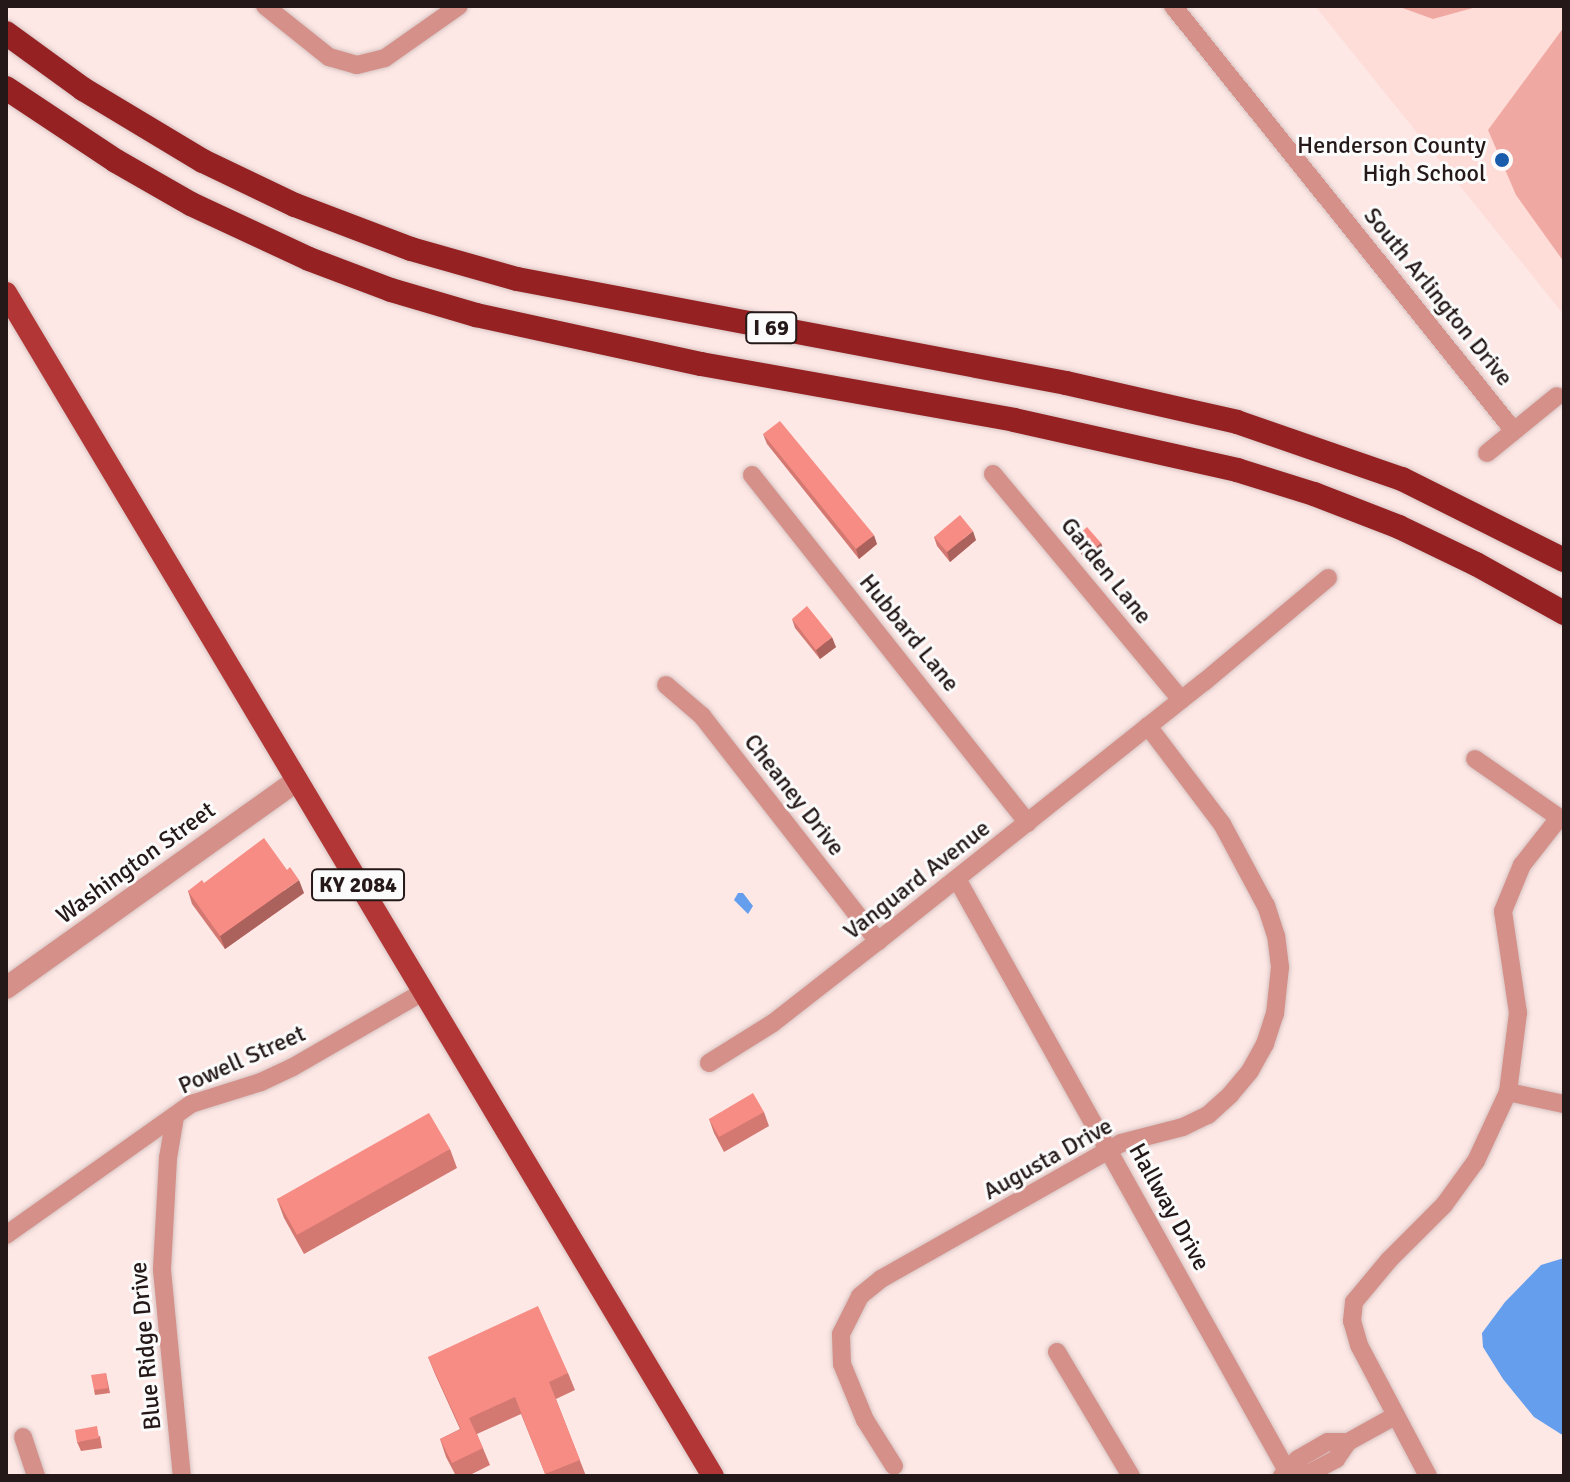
<!DOCTYPE html>
<style>
body{margin:0}
#map{position:relative;width:1570px;height:1482px;overflow:hidden;background:#fde8e6;font-family:Signika,sans-serif}
div>[style]{position:absolute}
.built>*{inset:0;background:#fedcd8}
.green>*{inset:0;background:#f0a9a2}
.water>*{inset:0;background:#649eec}
.roads{filter:drop-shadow(0 0 2px #d6c3c1) drop-shadow(0 0 2px #d6c3c1)}
.minor>*{height:18px;margin:-9px;padding:0 9px;transform-origin:9px;border-radius:9px;background:#d59089}
.tertiary>*{height:22px;margin:-11px;padding:0 11px;transform-origin:11px;border-radius:11px;background:#d59089}
.primary>*{height:22px;margin:-11px;padding:0 11px;transform-origin:11px;border-radius:11px;background:#b23635}
.motorway>*{height:24px;margin:-12px;padding:0 12px;transform-origin:12px;border-radius:12px;background:#952123}
.wall>*{inset:0;background:#d47872}
.shaded-wall>*{inset:0;background:#ac625c}
.building>*{inset:0;background:#f68c84}
.dots>*{width:22px;height:22px;translate:-50% -50%;box-sizing:border-box;border:4px solid #fbfbfb;border-radius:50%}
span{translate:-50% -50%;white-space:nowrap;text-align:center;line-height:1.15;-webkit-text-stroke:6px #fbfbfb;paint-order:stroke}
.shield-label span{padding:2px 6px;background:#fbfbfb;border:2px solid;border-radius:6px;-webkit-text-stroke-width:0}
.shield-label{font-size:22px;color:#241918;font-weight:700}
.poi-label{font-size:24px;color:#241918}
.right{translate:-100% -50%;text-align:right}
.street-label{font-size:24px;color:#241918}
.frame{position:absolute;inset:0;border:8px solid #241918;pointer-events:none}
</style>
<div id="map">
<div class="built">
<i style="clip-path:polygon(1315px 6px,1564px 6px,1564px 315px)"></i>
</div>
<div class="green">
<i style="clip-path:polygon(1397px 6px,1480px 6px,1433px 19px)"></i>
<i style="clip-path:polygon(1564px 27px,1564px 262px,1516px 195px,1488px 130px)"></i>
</div>
<div class="water">
<i style="clip-path:polygon(738px 893px,743px 893px,753px 906px,748px 914px,734px 900px)"></i>
<i style="clip-path:polygon(1564px 1258px,1564px 1436px,1534px 1417px,1503px 1379px,1483px 1347px,1482px 1333px,1505px 1302px,1541px 1265px)"></i>
</div>
<div class="roads">
<div class="minor">
<i style="left:265px;top:6px;width:82px;rotate:38.6deg"></i>
<i style="left:329px;top:57px;width:29px;rotate:16deg"></i>
<i style="left:357px;top:65px;width:29px;rotate:-14deg"></i>
<i style="left:385px;top:58px;width:90px;rotate:-35.1deg"></i>
<i style="left:1173px;top:6px;width:545px;rotate:51.26deg"></i>
<i style="left:1487px;top:453px;width:90px;rotate:-39.2deg"></i>
<i style="left:993px;top:474px;width:294px;rotate:50.2deg"></i>
<i style="left:752px;top:475px;width:444px;rotate:51.6deg"></i>
<i style="left:666px;top:685px;width:48px;rotate:40.7deg"></i>
<i style="left:702px;top:716px;width:286px;rotate:52deg"></i>
<i style="left:1475px;top:759px;width:108px;rotate:34.9deg"></i>
<i style="left:957px;top:879px;width:684px;rotate:60.85deg"></i>
<i style="left:709px;top:1063px;width:75px;rotate:-32deg"></i>
<i style="left:773px;top:1023px;width:133px;rotate:-38deg"></i>
<i style="left:878px;top:941px;width:416px;rotate:-38.5deg"></i>
<i style="left:1204px;top:682px;width:162px;rotate:-40deg"></i>
<i style="left:1508px;top:1092px;width:57px;rotate:12.1deg"></i>
<i style="left:175px;top:1117px;width:42px;rotate:99.7deg"></i>
<i style="left:168px;top:1158px;width:112px;rotate:93.1deg"></i>
<i style="left:162px;top:1270px;width:207px;rotate:84.5deg"></i>
<i style="left:6px;top:1235px;width:227px;rotate:-35.3deg"></i>
<i style="left:191px;top:1104px;width:73px;rotate:-17.4deg"></i>
<i style="left:261px;top:1082px;width:35px;rotate:-25deg"></i>
<i style="left:293px;top:1067px;width:150px;rotate:-30deg"></i>
<i style="left:1057px;top:1352px;width:144px;rotate:59.2deg"></i>
<i style="left:23px;top:1437px;width:41px;rotate:71.6deg"></i>
<i style="left:894px;top:1466px;width:54px;rotate:-122.2deg"></i>
<i style="left:865px;top:1420px;width:61px;rotate:-112.3deg"></i>
<i style="left:842px;top:1364px;width:30px;rotate:-92deg"></i>
<i style="left:841px;top:1334px;width:42px;rotate:-63.4deg"></i>
<i style="left:860px;top:1296px;width:27px;rotate:-39deg"></i>
<i style="left:881px;top:1279px;width:276px;rotate:-29.5deg"></i>
<i style="left:1121px;top:1143px;width:64px;rotate:-14.5deg"></i>
<i style="left:1183px;top:1127px;width:28px;rotate:-26deg"></i>
<i style="left:1208px;top:1115px;width:30px;rotate:-42deg"></i>
<i style="left:1230px;top:1095px;width:31px;rotate:-50deg"></i>
<i style="left:1250px;top:1071px;width:31px;rotate:-61deg"></i>
<i style="left:1265px;top:1044px;width:32px;rotate:-72deg"></i>
<i style="left:1275px;top:1014px;width:47px;rotate:-83.9deg"></i>
<i style="left:1280px;top:967px;width:31px;rotate:-97deg"></i>
<i style="left:1276px;top:936px;width:32px;rotate:-108deg"></i>
<i style="left:1266px;top:906px;width:93px;rotate:-118.2deg"></i>
<i style="left:1222px;top:824px;width:123px;rotate:-127.1deg"></i>
<i style="left:1288px;top:1473px;width:22px"></i>
<i style="left:1310px;top:1473px;width:30px;rotate:-28deg"></i>
<i style="left:1336px;top:1459px;width:21px;rotate:-55deg"></i>
<i style="left:1348px;top:1442px;width:54px;rotate:-29deg"></i>
<i style="left:1282px;top:1476px;width:23px;rotate:-47deg"></i>
<i style="left:1298px;top:1459px;width:34px;rotate:-30deg"></i>
<i style="left:1328px;top:1442px;width:20px"></i>
<i style="left:1428px;top:1476px;width:148px;rotate:-117.8deg"></i>
<i style="left:1359px;top:1345px;width:25px;rotate:-106deg"></i>
<i style="left:1352px;top:1321px;width:19px;rotate:-84deg"></i>
<i style="left:1354px;top:1302px;width:55px;rotate:-50.2deg"></i>
<i style="left:1389px;top:1260px;width:78px;rotate:-45deg"></i>
<i style="left:1444px;top:1205px;width:54px;rotate:-54deg"></i>
<i style="left:1476px;top:1161px;width:76px;rotate:-65.1deg"></i>
<i style="left:1508px;top:1092px;width:80px;rotate:-82.8deg"></i>
<i style="left:1518px;top:1013px;width:103px;rotate:-98.4deg"></i>
<i style="left:1503px;top:911px;width:50px;rotate:-67.6deg"></i>
<i style="left:1522px;top:865px;width:60px;rotate:-51.8deg"></i>
</div>
<div class="tertiary">
<i style="left:6px;top:988px;width:356px;rotate:-35.5deg"></i>
</div>
<div class="primary">
<i style="left:6px;top:293px;width:1378px;rotate:59.14deg"></i>
</div>
<div class="motorway">
<i style="left:6px;top:33px;width:95px;rotate:36deg"></i>
<i style="left:83px;top:89px;width:140px;rotate:31deg"></i>
<i style="left:203px;top:161px;width:102px;rotate:25.6deg"></i>
<i style="left:295px;top:205px;width:124px;rotate:20.8deg"></i>
<i style="left:411px;top:249px;width:110px;rotate:15.8deg"></i>
<i style="left:517px;top:279px;width:559px;rotate:10.73deg"></i>
<i style="left:1066px;top:383px;width:175px;rotate:12.8deg"></i>
<i style="left:1237px;top:422px;width:175px;rotate:19.1deg"></i>
<i style="left:1402px;top:479px;width:181px;rotate:26.6deg"></i>
<i style="left:6px;top:88px;width:132px;rotate:33.6deg"></i>
<i style="left:116px;top:161px;width:86px;rotate:29.8deg"></i>
<i style="left:191px;top:204px;width:130px;rotate:25deg"></i>
<i style="left:309px;top:259px;width:88px;rotate:20.7deg"></i>
<i style="left:391px;top:290px;width:89px;rotate:16.4deg"></i>
<i style="left:476px;top:315px;width:230px;rotate:12.3deg"></i>
<i style="left:701px;top:364px;width:318px;rotate:10.1deg"></i>
<i style="left:1014px;top:420px;width:229px;rotate:12.6deg"></i>
<i style="left:1237px;top:470px;width:81px;rotate:17.3deg"></i>
<i style="left:1314px;top:494px;width:91px;rotate:21.2deg"></i>
<i style="left:1399px;top:527px;width:85px;rotate:25.7deg"></i>
<i style="left:1476px;top:564px;width:101px;rotate:29.1deg"></i>
</div>
</div>
<div class="wall">
<i style="clip-path:polygon(763px 434px,877px 544px,859px 559px,767px 444px)"></i>
<i style="clip-path:polygon(934px 537px,976px 540px,950px 562px,937px 546px)"></i>
<i style="clip-path:polygon(1073px 540px,1101px 543px,1104px 552px,1090px 565px,1077px 549px)"></i>
<i style="clip-path:polygon(792px 619px,836px 647px,820px 659px,795px 628px)"></i>
<i style="clip-path:polygon(204px 883px,304px 893px,225px 949px,192px 904px,188px 891px)"></i>
<i style="clip-path:polygon(764px 1112px,769px 1126px,724px 1152px,714px 1133px,709px 1119px)"></i>
<i style="clip-path:polygon(450px 1149px,457px 1168px,304px 1254px,284px 1218px,277px 1199px)"></i>
<i style="clip-path:polygon(428px 1357px,568px 1373px,575px 1390px,556px 1399px,586px 1476px,546px 1476px,521px 1414px,477px 1434px,490px 1465px,468px 1476px,456px 1476px,446px 1457px,440px 1439px,460px 1429px,435px 1374px)"></i>
<i style="clip-path:polygon(106px 1373px,110px 1393px,95px 1395px,94px 1390px)"></i>
<i style="clip-path:polygon(100px 1436px,102px 1448px,81px 1451px,77px 1442px)"></i>
</div>
<div class="shaded-wall">
<i style="clip-path:polygon(973px 531px,976px 540px,950px 562px,947px 552px)"></i>
<i style="clip-path:polygon(874px 535px,877px 544px,859px 559px,856px 549px)"></i>
<i style="clip-path:polygon(1101px 543px,1104px 552px,1090px 565px,1086px 555px)"></i>
<i style="clip-path:polygon(832px 637px,836px 647px,820px 659px,816px 650px)"></i>
<i style="clip-path:polygon(299px 880px,304px 893px,225px 949px,220px 936px)"></i>
</div>
<div class="building">
<i style="clip-path:polygon(780px 421px,874px 535px,856px 549px,763px 434px)"></i>
<i style="clip-path:polygon(960px 515px,973px 531px,947px 552px,934px 537px)"></i>
<i style="clip-path:polygon(1087px 527px,1101px 543px,1086px 555px,1073px 540px)"></i>
<i style="clip-path:polygon(807px 606px,832px 637px,816px 650px,792px 619px)"></i>
<i style="clip-path:polygon(264px 838px,287px 870px,290px 867px,299px 880px,220px 936px,188px 891px,202px 880px,204px 883px)"></i>
<i style="clip-path:polygon(753px 1093px,764px 1112px,719px 1137px,709px 1119px)"></i>
<i style="clip-path:polygon(429px 1113px,450px 1149px,297px 1235px,277px 1199px)"></i>
<i style="clip-path:polygon(538px 1306px,568px 1373px,549px 1382px,580px 1460px,545px 1474px,515px 1397px,469px 1418px,483px 1448px,452px 1463px,440px 1439px,461px 1429px,428px 1357px)"></i>
<i style="clip-path:polygon(106px 1373px,108px 1388px,94px 1390px,91px 1375px)"></i>
<i style="clip-path:polygon(97px 1426px,99px 1438px,77px 1442px,75px 1430px)"></i>
</div>
<div class="dots">
<i style="left:1502px;top:160px;background:#195cac"></i>
</div>
<div class="shield-label">
<span style="left:771px;top:328px">I 69</span>
<span style="left:358px;top:885px">KY 2084</span>
</div>
<div class="poi-label">
<span class="right" style="left:1486px;top:160px">Henderson County<br>High School</span>
</div>
<div class="street-label">
<span style="left:1438px;top:297px;rotate:51deg">South Arlington Drive</span>
<span style="left:1106px;top:571px;rotate:51deg">Garden Lane</span>
<span style="left:909px;top:633px;rotate:51deg">Hubbard Lane</span>
<span style="left:794px;top:795px;rotate:52deg">Cheaney Drive</span>
<span style="left:136px;top:863px;rotate:-36deg">Washington Street</span>
<span style="left:917px;top:880px;rotate:-38deg">Vanguard Avenue</span>
<span style="left:242px;top:1060px;rotate:-24deg">Powell Street</span>
<span style="left:1048px;top:1159px;rotate:-29deg">Augusta Drive</span>
<span style="left:1169px;top:1207px;rotate:61deg">Hallway Drive</span>
<span style="left:146px;top:1346px;rotate:-95deg">Blue Ridge Drive</span>
</div>
<div class="frame"></div>
</div>
